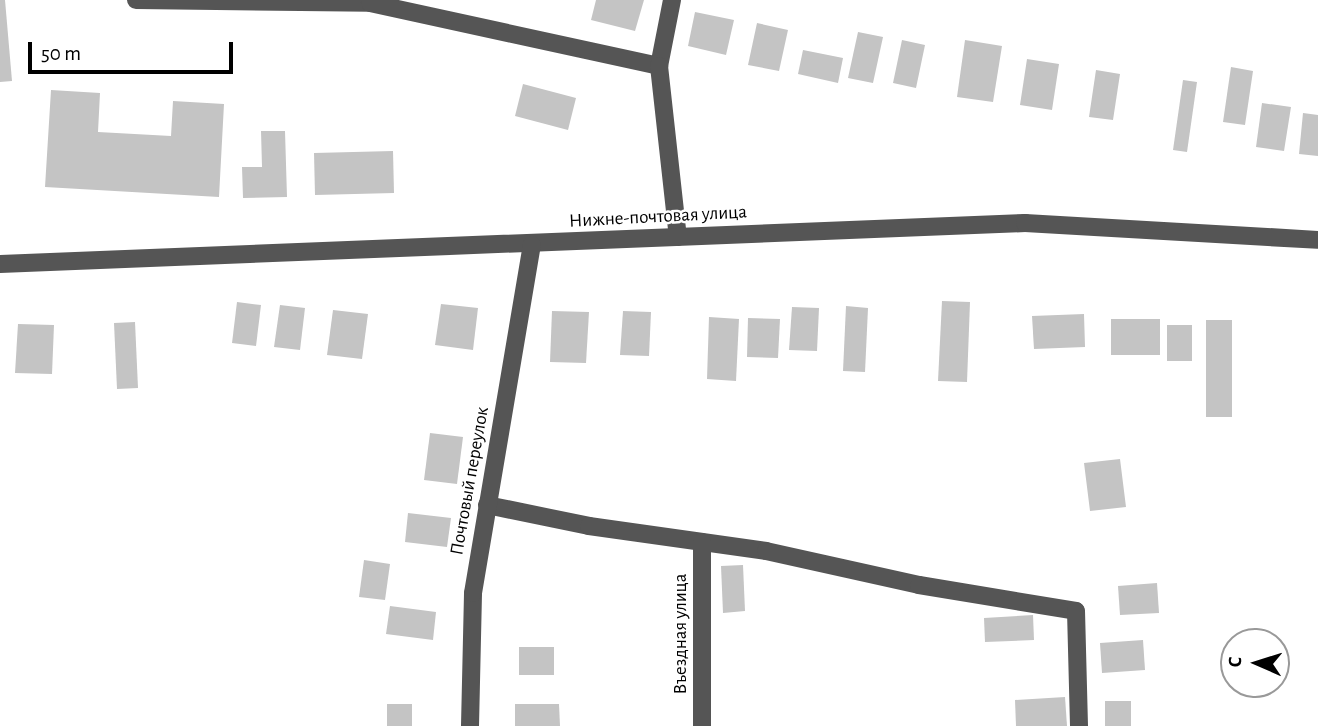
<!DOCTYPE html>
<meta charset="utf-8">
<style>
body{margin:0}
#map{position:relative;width:1318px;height:726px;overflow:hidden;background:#fff;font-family:"Alegreya Sans",sans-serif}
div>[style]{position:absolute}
.building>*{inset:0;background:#c4c4c4}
.minor>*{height:18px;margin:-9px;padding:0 9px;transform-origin:9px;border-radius:9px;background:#555}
span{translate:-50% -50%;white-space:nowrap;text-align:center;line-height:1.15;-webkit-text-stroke:5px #fff;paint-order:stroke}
.street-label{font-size:19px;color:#000}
.north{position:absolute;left:1220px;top:628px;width:70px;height:70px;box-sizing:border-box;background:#fff;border:2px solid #999;border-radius:50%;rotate:273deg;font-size:19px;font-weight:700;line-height:28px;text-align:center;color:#000}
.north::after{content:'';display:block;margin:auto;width:24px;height:32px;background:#000;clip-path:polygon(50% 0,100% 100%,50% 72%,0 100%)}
.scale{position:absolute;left:28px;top:42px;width:205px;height:32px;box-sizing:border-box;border:4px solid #000;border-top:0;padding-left:9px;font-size:21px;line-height:24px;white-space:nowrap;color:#000;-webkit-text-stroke:5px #fff;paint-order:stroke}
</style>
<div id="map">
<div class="building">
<i style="clip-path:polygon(0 0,5px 0,12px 81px,0 82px)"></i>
<i style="clip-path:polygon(596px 0,644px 0,635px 31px,591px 20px)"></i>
<i style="clip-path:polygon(695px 12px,734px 20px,726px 55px,688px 46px)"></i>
<i style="clip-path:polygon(757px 23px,788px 30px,779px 71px,748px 65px)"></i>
<i style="clip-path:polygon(858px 32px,883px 37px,873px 83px,848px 78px)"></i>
<i style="clip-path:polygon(902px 40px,925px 45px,916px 88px,893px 83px)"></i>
<i style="clip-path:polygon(965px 40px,1002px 46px,993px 102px,957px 97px)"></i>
<i style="clip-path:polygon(803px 50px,843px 58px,838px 83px,798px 74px)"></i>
<i style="clip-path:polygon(1027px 59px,1059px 64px,1052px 110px,1020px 105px)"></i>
<i style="clip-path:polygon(1231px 67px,1253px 71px,1245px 125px,1223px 122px)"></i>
<i style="clip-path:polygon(1096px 70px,1120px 74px,1113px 120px,1089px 117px)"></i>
<i style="clip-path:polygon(1183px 80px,1197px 82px,1187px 152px,1173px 150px)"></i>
<i style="clip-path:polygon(523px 84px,576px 98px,568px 130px,515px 116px)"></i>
<i style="clip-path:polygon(51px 90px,100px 93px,98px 132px,171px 136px,173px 101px,224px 104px,219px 197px,45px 187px)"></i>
<i style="clip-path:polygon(1262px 103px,1291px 107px,1284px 151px,1256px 147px)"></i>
<i style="clip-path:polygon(1303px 113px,1318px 115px,1318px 156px,1299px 154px)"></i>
<i style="clip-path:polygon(261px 131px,285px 131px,287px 197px,243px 198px,242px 167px,262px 167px)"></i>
<i style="clip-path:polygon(393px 151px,394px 193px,315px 195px,314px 153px)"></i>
<i style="clip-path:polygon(942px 301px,970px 302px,967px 382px,938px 381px)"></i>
<i style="clip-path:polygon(237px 302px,261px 305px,256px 346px,232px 343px)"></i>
<i style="clip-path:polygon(441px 304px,478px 308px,473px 350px,435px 345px)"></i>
<i style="clip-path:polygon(280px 305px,305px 308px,300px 350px,274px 347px)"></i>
<i style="clip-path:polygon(846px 306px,868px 308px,865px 372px,843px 371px)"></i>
<i style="clip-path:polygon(792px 307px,819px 308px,817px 351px,789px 350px)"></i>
<i style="clip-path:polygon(333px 310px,368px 314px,362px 359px,327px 355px)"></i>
<i style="clip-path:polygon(552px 311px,589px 312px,586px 363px,550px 362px)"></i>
<i style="clip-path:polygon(623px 311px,651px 312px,649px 356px,620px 355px)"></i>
<i style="clip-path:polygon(1084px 314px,1085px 347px,1034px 349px,1032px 316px)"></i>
<i style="clip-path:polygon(709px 317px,739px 319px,736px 381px,707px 379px)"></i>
<i style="clip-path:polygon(748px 318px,780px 319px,778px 358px,747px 357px)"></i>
<i style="clip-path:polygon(1111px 319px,1160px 319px,1160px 355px,1111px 355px)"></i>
<i style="clip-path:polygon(1206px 320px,1232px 320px,1232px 417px,1206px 417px)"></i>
<i style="clip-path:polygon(135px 322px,138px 388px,117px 389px,114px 323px)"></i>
<i style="clip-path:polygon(18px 324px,54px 325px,52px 374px,15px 373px)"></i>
<i style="clip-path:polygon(1167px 325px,1192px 325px,1192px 361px,1167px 361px)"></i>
<i style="clip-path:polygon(430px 433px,463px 437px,457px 484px,424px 480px)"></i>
<i style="clip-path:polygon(1120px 459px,1126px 507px,1090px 511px,1084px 463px)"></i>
<i style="clip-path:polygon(408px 513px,451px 518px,447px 547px,405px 542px)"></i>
<i style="clip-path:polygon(364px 560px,390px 564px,385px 600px,359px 597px)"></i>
<i style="clip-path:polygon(743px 565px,745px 611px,723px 613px,721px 566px)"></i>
<i style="clip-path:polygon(1157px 583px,1159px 613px,1120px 615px,1118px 586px)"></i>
<i style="clip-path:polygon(390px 606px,436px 612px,433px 640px,386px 634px)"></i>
<i style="clip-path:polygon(1033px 615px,1034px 640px,985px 642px,984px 618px)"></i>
<i style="clip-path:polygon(1143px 640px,1145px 670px,1102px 673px,1100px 643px)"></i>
<i style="clip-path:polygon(519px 647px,554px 647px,554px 675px,519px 675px)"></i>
<i style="clip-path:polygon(1065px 697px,1067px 726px,1016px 726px,1015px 700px)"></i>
<i style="clip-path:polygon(1105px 701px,1131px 701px,1131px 726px,1105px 726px)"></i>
<i style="clip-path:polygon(387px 704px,412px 704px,412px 726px,387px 726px)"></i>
<i style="clip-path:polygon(515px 704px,559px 704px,560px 726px,515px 726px)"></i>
</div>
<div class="minor">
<i style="left:136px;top:0;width:234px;rotate:0.7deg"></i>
<i style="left:370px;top:3px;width:296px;rotate:12.3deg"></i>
<i style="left:672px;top:0;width:67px;rotate:101.1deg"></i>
<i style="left:659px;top:66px;width:172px;rotate:83.7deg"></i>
<i style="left:0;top:264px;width:1026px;rotate:-2.29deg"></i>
<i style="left:1025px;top:223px;width:293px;rotate:3.3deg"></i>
<i style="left:487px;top:505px;width:104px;rotate:11.6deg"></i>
<i style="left:589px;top:526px;width:179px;rotate:8deg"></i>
<i style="left:766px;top:551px;width:157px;rotate:12.5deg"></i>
<i style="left:919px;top:585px;width:159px;rotate:9.4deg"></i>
<i style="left:1076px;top:611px;width:115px;rotate:88.5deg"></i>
<i style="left:702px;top:542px;width:184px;rotate:90deg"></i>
<i style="left:470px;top:726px;width:133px;rotate:-88.7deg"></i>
<i style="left:473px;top:593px;width:353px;rotate:-80.4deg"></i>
</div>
<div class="street-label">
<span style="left:658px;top:217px;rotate:-3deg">Нижне-почтовая улица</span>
<span style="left:470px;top:481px;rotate:-80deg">Почтовый переулок</span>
<span style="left:681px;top:634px;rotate:-90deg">Въездная улица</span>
</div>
<div class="north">С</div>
<div class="scale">50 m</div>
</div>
